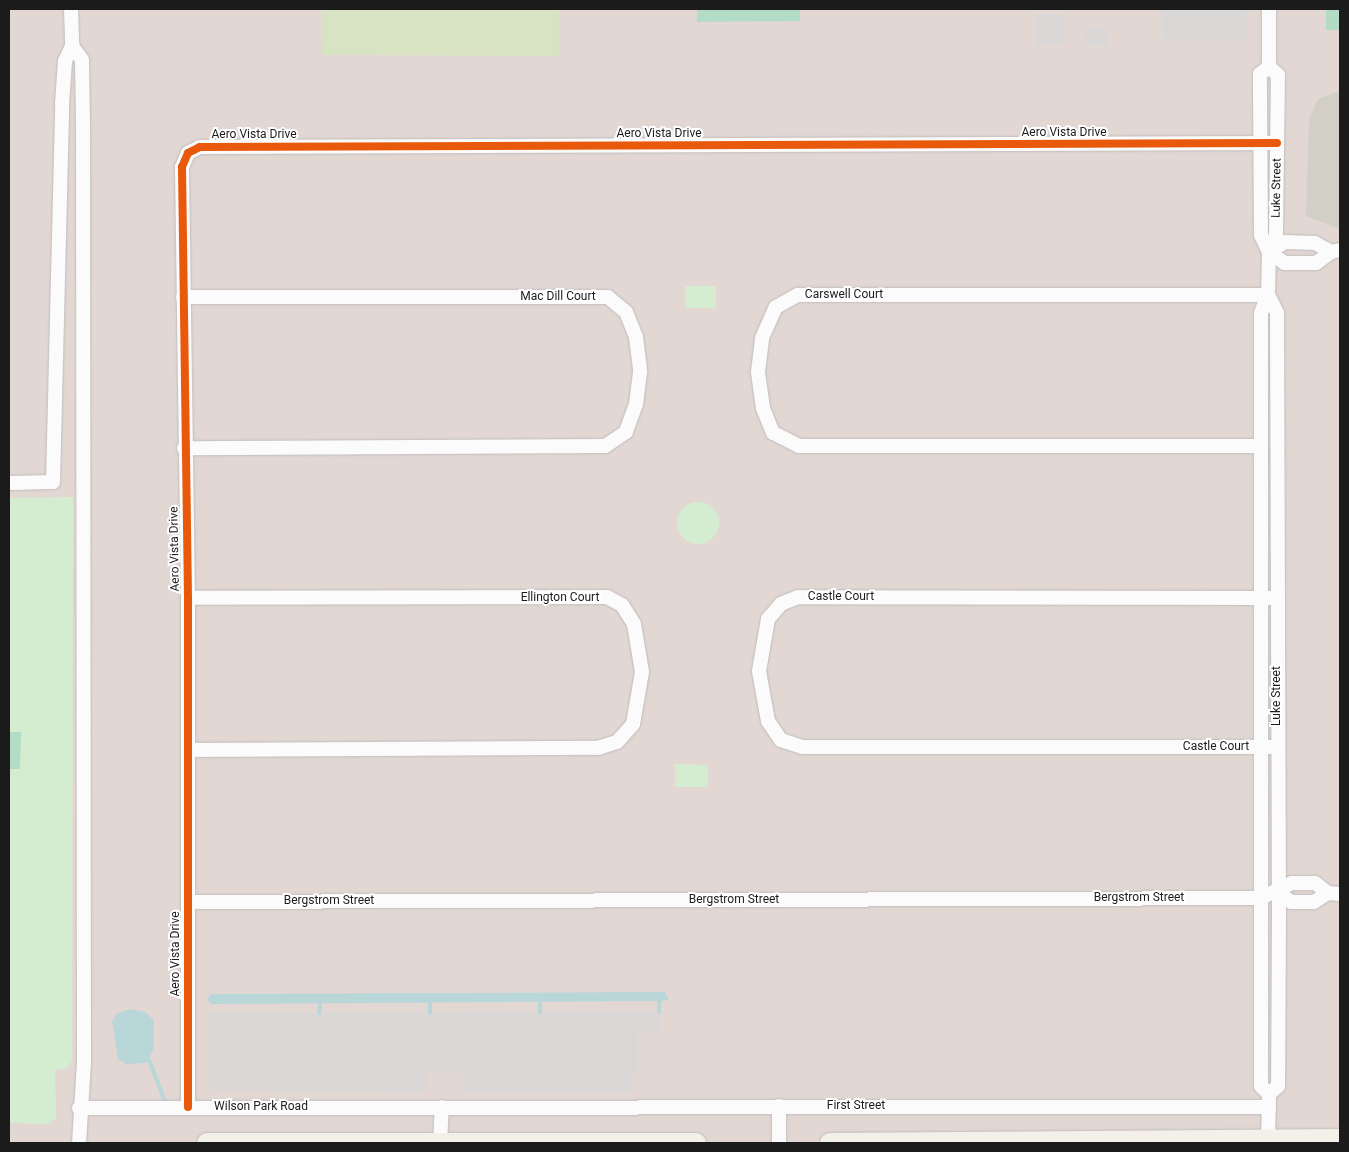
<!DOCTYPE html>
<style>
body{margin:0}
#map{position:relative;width:1349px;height:1152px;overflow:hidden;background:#e9e6e3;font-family:Roboto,sans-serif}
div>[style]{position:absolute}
.military>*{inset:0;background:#e3d7d3}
.construction>*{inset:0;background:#d2cfc6}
.grass>*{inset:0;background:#d8e3c4}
.park>*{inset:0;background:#d4edd0}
.round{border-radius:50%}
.pitch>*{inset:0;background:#b3dcc6}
.parking>*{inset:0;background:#d9d8d7}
.water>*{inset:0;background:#b9d6d9}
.stream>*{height:4px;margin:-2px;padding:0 2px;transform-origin:2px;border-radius:2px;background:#b9d6d9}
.roads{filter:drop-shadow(0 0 1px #bfbdbc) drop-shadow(0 0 1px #bfbdbc)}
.street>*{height:14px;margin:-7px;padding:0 7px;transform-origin:7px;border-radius:7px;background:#fcfbfb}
.secondary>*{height:20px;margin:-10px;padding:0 10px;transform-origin:10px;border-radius:10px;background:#f2f0e9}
.cycleway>*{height:8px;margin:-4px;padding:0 4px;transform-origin:4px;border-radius:4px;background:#e8590c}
span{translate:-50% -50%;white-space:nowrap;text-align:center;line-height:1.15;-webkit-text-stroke:4px #fff;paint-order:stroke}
.street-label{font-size:12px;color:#1b1b1b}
.frame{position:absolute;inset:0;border:10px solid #1b1b1b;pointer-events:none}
</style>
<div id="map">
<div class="military">
<i style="clip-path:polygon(9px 9px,1340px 9px,1340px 1143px,9px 1143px)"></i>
</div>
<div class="construction">
<i style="clip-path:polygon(1340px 91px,1340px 229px,1306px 216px,1309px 120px,1318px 99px)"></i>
</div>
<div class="grass">
<i style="clip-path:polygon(321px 9px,559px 9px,559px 56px,322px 55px)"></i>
</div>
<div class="park">
<i style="clip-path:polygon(685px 286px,716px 286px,716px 308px,685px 308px)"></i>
<i style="clip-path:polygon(73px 497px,72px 1061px,67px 1068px,55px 1070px,56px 1118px,49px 1124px,9px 1123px,9px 498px)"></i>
<i class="round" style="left:677px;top:502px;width:42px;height:42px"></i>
<i style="clip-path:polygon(675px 764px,708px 765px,708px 787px,675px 787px)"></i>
</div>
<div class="pitch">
<i style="clip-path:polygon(697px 9px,800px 9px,800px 21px,697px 22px)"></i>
<i style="clip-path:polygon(1326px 9px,1340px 9px,1340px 30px,1326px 30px)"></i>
<i style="clip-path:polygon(9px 732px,21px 732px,20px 769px,9px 769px)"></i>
</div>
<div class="parking">
<i style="clip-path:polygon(1162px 9px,1247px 9px,1247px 39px,1162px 39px)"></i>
<i style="clip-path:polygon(1036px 14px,1063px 15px,1063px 45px,1036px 45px)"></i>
<i style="clip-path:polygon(1085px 28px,1107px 28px,1107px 46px,1085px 45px)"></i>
<i style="clip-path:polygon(660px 1012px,660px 1032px,638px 1032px,638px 1073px,632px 1073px,632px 1092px,464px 1092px,463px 1073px,426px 1073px,426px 1092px,209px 1090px,209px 1013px)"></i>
</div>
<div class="water">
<i style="clip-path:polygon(665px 992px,669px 1000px,659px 1001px,211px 1004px,207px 999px,211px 994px)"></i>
<i style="clip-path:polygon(131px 1009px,145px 1012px,154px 1020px,154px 1049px,146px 1063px,126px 1064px,118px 1059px,112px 1022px,117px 1013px)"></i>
</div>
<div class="stream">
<i style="left:659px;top:1001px;width:11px;rotate:90deg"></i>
<i style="left:430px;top:1002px;width:11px;rotate:90deg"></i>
<i style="left:540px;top:1002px;width:10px;rotate:90deg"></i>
<i style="left:319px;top:1013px;width:10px;rotate:-84deg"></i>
<i style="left:149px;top:1060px;width:47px;rotate:68.9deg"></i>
</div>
<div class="roads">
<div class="street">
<i style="left:71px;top:9px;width:37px;rotate:88deg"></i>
<i style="left:72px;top:46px;width:17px;rotate:54deg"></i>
<i style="left:82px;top:60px;width:61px;rotate:89.1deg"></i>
<i style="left:83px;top:121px;width:941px;rotate:89.94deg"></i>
<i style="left:84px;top:1062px;width:81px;rotate:93.5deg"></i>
<i style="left:1269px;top:252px;width:19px;rotate:-115deg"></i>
<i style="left:1261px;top:235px;width:161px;rotate:-90.4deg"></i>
<i style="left:1260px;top:74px;width:11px;rotate:-38deg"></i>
<i style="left:1269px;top:67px;width:58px;rotate:-90deg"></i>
<i style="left:1269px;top:252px;width:19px;rotate:35deg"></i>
<i style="left:1285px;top:263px;width:31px"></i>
<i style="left:1316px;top:263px;width:19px;rotate:-36deg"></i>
<i style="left:1331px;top:252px;width:9px;rotate:-13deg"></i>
<i style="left:1269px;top:252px;width:19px;rotate:-32deg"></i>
<i style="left:1285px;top:242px;width:30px;rotate:2deg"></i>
<i style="left:1315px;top:243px;width:18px;rotate:29deg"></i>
<i style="left:1268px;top:295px;width:20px;rotate:63deg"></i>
<i style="left:1277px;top:313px;width:599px;rotate:89.81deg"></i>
<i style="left:1279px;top:912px;width:174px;rotate:90.3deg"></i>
<i style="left:1278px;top:1086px;width:12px;rotate:138deg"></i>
<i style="left:183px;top:297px;width:425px"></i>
<i style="left:608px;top:297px;width:23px;rotate:40deg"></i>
<i style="left:626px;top:312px;width:27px;rotate:68deg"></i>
<i style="left:636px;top:337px;width:35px;rotate:83deg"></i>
<i style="left:640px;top:372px;width:32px;rotate:97deg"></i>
<i style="left:636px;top:404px;width:30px;rotate:110deg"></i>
<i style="left:626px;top:432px;width:25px;rotate:146deg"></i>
<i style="left:605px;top:446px;width:421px;rotate:179.7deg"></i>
<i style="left:1261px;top:446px;width:462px;rotate:180deg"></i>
<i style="left:799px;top:446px;width:29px;rotate:-153deg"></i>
<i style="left:773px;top:433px;width:27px;rotate:-112deg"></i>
<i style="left:763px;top:408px;width:36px;rotate:-98deg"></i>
<i style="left:758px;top:372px;width:34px;rotate:-83deg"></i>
<i style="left:762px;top:338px;width:34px;rotate:-66deg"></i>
<i style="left:776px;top:307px;width:25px;rotate:-29deg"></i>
<i style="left:798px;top:295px;width:470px"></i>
<i style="left:9px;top:483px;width:44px;rotate:-1.3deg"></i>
<i style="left:53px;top:482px;width:378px;rotate:-88.6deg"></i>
<i style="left:62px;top:104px;width:43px;rotate:-86deg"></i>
<i style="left:65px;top:61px;width:17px;rotate:-65deg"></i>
<i style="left:1277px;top:598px;width:479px;rotate:-179.9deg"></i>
<i style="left:798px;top:597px;width:18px;rotate:158deg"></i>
<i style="left:781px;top:604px;width:20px;rotate:131deg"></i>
<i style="left:768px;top:619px;width:53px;rotate:99.8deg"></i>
<i style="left:759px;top:671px;width:51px;rotate:79.8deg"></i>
<i style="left:768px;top:721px;width:23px;rotate:56deg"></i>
<i style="left:781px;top:740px;width:22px;rotate:18deg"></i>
<i style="left:802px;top:747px;width:476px"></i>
<i style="left:188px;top:750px;width:410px;rotate:-0.3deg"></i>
<i style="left:598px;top:748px;width:20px;rotate:-18deg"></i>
<i style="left:617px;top:742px;width:24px;rotate:-48deg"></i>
<i style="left:633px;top:724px;width:53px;rotate:-80.2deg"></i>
<i style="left:642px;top:672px;width:49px;rotate:-99.5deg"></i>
<i style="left:634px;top:624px;width:22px;rotate:-122deg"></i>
<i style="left:622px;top:605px;width:17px;rotate:-152deg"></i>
<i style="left:607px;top:597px;width:419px;rotate:179.9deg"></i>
<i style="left:1278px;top:892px;width:16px;rotate:38deg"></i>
<i style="left:1291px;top:902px;width:23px"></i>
<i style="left:1314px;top:902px;width:17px;rotate:-33deg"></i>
<i style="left:188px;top:902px;width:1073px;rotate:-0.21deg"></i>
<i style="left:1261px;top:898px;width:34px;rotate:-26deg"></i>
<i style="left:1292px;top:883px;width:23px"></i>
<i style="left:1315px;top:883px;width:16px;rotate:38deg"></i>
<i style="left:1328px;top:893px;width:12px;rotate:5deg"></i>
<i style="left:188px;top:1107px;width:509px;rotate:-90deg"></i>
<i style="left:188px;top:598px;width:431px;rotate:-90.8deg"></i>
<i style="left:182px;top:167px;width:15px;rotate:-67deg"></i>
<i style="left:188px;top:153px;width:13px;rotate:-27deg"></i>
<i style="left:200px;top:147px;width:1077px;rotate:-0.21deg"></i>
<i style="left:79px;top:1108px;width:1190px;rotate:-0.05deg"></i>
<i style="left:440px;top:1143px;width:36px;rotate:-87deg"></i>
<i style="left:779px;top:1143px;width:37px;rotate:-90deg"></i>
<i style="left:1268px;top:1143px;width:49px;rotate:-88.8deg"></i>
<i style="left:1269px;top:1094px;width:11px;rotate:-135deg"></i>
<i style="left:1261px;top:1086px;width:773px;rotate:-90deg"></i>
<i style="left:1261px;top:313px;width:19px;rotate:-69deg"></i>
<i style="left:1268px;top:295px;width:43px;rotate:-88.7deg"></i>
<i style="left:1269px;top:252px;width:18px;rotate:-68deg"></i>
<i style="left:1276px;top:235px;width:160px;rotate:-89.3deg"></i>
<i style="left:1278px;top:75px;width:12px;rotate:-138deg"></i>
</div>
<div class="secondary">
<i style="left:207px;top:1143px;width:489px"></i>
<i style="left:830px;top:1143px;width:510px;rotate:-0.45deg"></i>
</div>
</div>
<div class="cycleway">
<i style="left:188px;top:1107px;width:509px;rotate:-90deg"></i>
<i style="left:188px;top:598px;width:431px;rotate:-90.8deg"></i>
<i style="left:182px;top:167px;width:15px;rotate:-67deg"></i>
<i style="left:188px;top:153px;width:13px;rotate:-27deg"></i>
<i style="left:200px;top:147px;width:1077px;rotate:-0.21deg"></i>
</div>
<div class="street-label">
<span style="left:1064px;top:133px">Aero Vista Drive</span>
<span style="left:659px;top:134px">Aero Vista Drive</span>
<span style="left:254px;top:135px">Aero Vista Drive</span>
<span style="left:1277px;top:188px;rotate:-89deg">Luke Street</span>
<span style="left:844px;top:295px">Carswell Court</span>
<span style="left:558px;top:297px">Mac Dill Court</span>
<span style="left:175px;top:549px;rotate:-91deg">Aero Vista Drive</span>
<span style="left:841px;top:597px">Castle Court</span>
<span style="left:560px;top:598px">Ellington Court</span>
<span style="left:1277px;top:696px;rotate:-90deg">Luke Street</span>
<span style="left:1216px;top:747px">Castle Court</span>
<span style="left:1139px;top:898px">Bergstrom Street</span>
<span style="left:734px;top:900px">Bergstrom Street</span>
<span style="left:329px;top:901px">Bergstrom Street</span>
<span style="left:176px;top:954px;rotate:-90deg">Aero Vista Drive</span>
<span style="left:856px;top:1106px">First Street</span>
<span style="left:261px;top:1107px">Wilson Park Road</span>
</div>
<div class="frame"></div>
</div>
